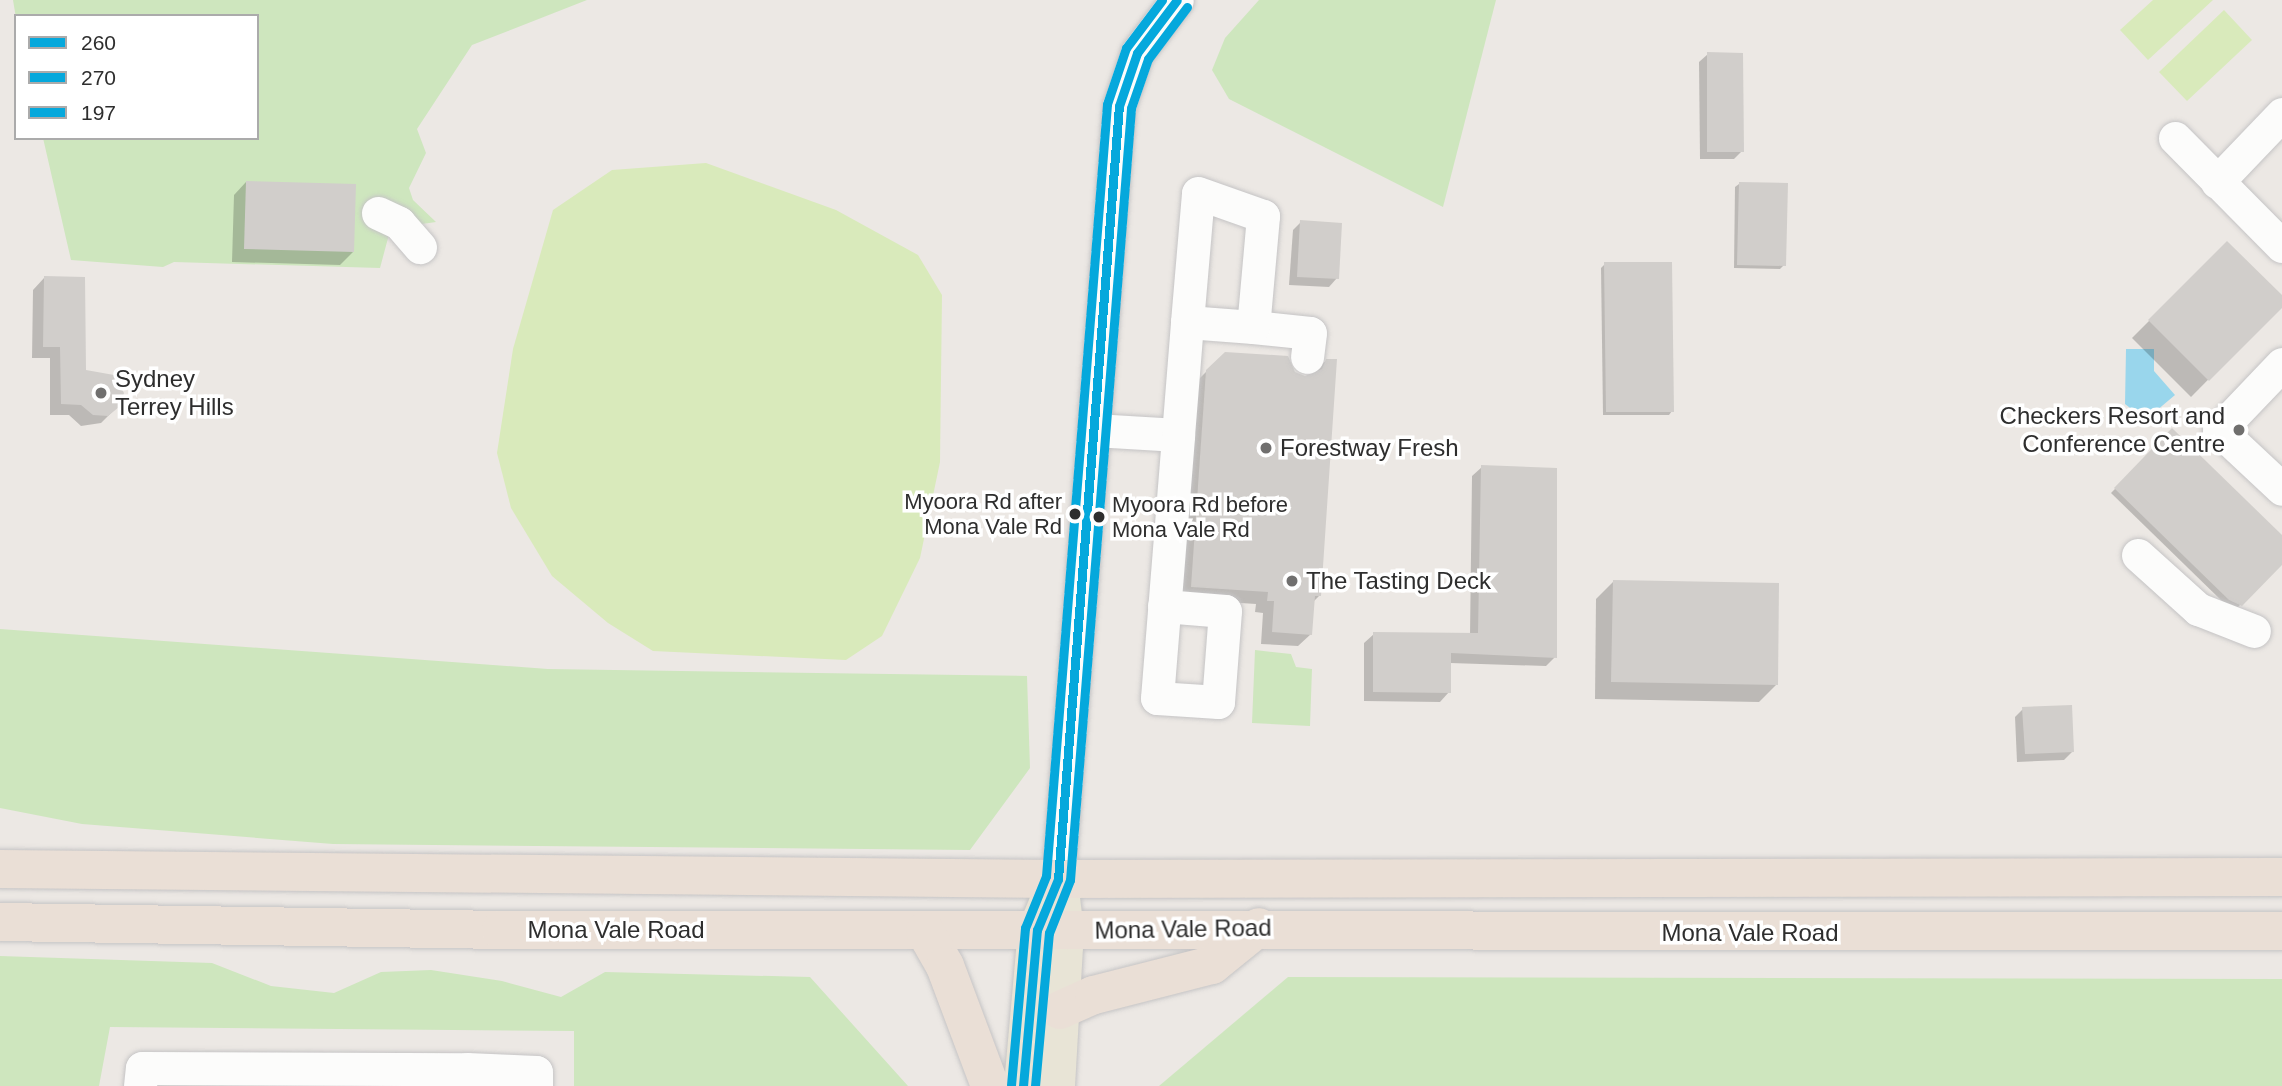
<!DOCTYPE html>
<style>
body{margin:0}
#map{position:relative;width:2282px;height:1086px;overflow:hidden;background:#ece8e4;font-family:Arial,sans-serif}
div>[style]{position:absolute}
.green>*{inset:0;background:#cee6be}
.pitch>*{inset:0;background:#d9eabb}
.water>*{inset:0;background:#99d6ec}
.shadow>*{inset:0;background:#0003}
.building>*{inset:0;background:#d1cecb}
.roads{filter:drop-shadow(0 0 2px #c5c4c5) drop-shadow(0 0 2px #c5c4c5)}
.minor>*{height:33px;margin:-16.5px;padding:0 16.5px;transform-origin:16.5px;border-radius:16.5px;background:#fcfcfb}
.major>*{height:38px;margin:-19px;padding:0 19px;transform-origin:19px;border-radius:19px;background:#e8e4d6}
.highway>*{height:38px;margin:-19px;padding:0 19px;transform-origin:19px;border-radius:19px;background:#eadfd6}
.bus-1>*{height:9px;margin:-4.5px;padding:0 4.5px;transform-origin:4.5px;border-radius:4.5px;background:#05a8dc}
.bus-2>*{height:9px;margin:-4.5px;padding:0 4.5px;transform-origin:4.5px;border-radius:4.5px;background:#05a8dc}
.bus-3>*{height:9px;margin:-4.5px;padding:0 4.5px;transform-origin:4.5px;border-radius:4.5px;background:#05a8dc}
.dots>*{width:19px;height:19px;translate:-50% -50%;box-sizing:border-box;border:4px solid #fff;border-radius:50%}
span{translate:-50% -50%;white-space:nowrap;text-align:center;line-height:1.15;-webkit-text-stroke:7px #fff;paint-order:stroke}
.bus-label{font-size:22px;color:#2e2e2e}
.right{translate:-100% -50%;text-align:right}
.left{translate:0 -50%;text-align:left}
.poi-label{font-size:24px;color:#2e2e2e}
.street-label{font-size:24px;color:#2e2e2e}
.legend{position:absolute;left:14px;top:14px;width:245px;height:126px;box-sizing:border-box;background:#fff;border:2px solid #ababab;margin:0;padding:9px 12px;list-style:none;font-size:21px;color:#2e2e2e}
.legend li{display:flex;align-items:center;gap:14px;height:35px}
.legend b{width:35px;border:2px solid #ababab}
</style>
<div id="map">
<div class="green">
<i style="clip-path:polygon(13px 0,587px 0,472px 45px,417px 129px,426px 153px,409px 188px,413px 200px,436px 222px,415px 225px,395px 212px,380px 268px,174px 262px,163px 267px,71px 260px,43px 138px,257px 138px,257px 16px,16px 18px)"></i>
<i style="clip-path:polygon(1259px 0,1496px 0,1443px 207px,1229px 99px,1212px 70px,1225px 38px)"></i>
<i style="clip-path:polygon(0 629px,548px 669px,1027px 676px,1030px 768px,970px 850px,333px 844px,82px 824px,0 808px)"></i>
<i style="clip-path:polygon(1255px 650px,1291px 654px,1296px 667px,1312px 669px,1310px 726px,1252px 723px)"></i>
<i style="clip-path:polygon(0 956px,212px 963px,271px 986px,334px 993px,381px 972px,431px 970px,502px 981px,561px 997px,605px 972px,810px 977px,908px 1086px,574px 1086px,574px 1031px,110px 1027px,99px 1086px,0 1086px)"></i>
<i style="clip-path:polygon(1288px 977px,2282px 979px,2282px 1086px,1159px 1086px)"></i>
</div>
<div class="pitch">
<i style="clip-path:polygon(2153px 0,2213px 0,2148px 60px,2120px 30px)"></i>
<i style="clip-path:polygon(2224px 10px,2252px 40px,2187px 101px,2159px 72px)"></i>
<i style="clip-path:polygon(706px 163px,836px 210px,918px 255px,942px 295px,940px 462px,920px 558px,882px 636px,846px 660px,653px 651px,608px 623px,552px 576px,511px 508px,497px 453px,513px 349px,553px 210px,612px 170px)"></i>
</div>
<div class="water">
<i style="clip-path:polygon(2126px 349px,2154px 349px,2154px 371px,2175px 395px,2156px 411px,2134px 411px,2125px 404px)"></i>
</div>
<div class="shadow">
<i style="clip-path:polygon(1708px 54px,1742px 151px,1734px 159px,1700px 159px,1699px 62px)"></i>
<i style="clip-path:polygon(246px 182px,353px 252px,340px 265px,232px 262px,234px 195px)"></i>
<i style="clip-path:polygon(1739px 184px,1784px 265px,1780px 269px,1734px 268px,1735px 187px)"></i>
<i style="clip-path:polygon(1301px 222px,1337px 278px,1329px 287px,1289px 285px,1293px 230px)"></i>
<i style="clip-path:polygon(2227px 243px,2282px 298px,2282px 305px,2191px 397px,2132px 338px)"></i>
<i style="clip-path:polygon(1605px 264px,1672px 411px,1669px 415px,1603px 415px,1601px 268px)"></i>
<i style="clip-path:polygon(44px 278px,84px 372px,113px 411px,101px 423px,81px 426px,69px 415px,50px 415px,50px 358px,32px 358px,33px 290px)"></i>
<i style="clip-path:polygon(1225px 353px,1305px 378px,1327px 360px,1319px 596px,1313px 602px,1311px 634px,1298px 646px,1261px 644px,1263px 613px,1255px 612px,1256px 604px,1179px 599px,1194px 384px)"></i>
<i style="clip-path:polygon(2172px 431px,2282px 538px,2282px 563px,2237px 608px,2225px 604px,2111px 493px)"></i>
<i style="clip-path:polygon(1482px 467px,1555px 657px,1546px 666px,1450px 663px,1449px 692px,1440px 702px,1364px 701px,1364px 643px,1374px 634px,1470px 635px,1472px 476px)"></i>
<i style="clip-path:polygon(1613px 582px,1776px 685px,1759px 702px,1595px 699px,1596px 599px)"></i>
<i style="clip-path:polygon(2023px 709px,2072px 752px,2064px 760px,2017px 762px,2015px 717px)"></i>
</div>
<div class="building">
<i style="clip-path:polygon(1707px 52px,1743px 53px,1744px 152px,1707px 152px)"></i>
<i style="clip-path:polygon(246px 181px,356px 184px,354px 252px,244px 249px)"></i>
<i style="clip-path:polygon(1739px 182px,1788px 183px,1786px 266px,1737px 265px)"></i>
<i style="clip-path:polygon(1300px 220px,1342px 223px,1339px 279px,1297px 277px)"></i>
<i style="clip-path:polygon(2227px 241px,2282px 295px,2282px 308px,2209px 381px,2148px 320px)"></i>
<i style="clip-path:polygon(1604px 262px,1672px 262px,1674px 412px,1606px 412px)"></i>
<i style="clip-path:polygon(44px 276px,85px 277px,86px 370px,114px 375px,124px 393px,119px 407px,108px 416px,93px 415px,81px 405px,61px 404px,60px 347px,43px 347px)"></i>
<i style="clip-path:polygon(1225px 352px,1288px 356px,1295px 372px,1305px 376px,1322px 369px,1326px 359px,1337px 359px,1321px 596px,1315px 596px,1312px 635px,1272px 632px,1274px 601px,1267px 601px,1268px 592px,1191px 587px,1206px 370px)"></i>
<i style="clip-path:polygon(2172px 428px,2282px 535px,2282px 565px,2242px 606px,2229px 600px,2114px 488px)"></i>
<i style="clip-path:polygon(1481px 465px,1557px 468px,1557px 658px,1451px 653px,1451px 693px,1373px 692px,1373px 632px,1478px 633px)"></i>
<i style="clip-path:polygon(1613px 580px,1779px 583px,1778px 685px,1611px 682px)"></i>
<i style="clip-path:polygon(2072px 705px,2074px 752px,2025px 754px,2022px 707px)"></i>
</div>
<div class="roads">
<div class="minor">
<i style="left:2175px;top:138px;width:152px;rotate:45.3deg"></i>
<i style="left:2217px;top:182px;width:94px;rotate:-46.3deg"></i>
<i style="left:378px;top:213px;width:23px;rotate:25deg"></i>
<i style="left:399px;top:223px;width:32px;rotate:49deg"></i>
<i style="left:1253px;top:327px;width:57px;rotate:6deg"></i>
<i style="left:1310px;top:333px;width:24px;rotate:97deg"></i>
<i style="left:2282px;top:364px;width:91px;rotate:133.7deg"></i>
<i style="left:2219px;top:430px;width:86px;rotate:43.1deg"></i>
<i style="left:1094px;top:430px;width:84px;rotate:3.4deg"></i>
<i style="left:2138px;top:555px;width:81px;rotate:42deg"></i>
<i style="left:2198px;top:609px;width:60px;rotate:21.4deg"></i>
<i style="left:1164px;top:606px;width:61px;rotate:4.7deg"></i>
<i style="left:1225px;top:611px;width:91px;rotate:94.4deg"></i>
<i style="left:1218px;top:702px;width:61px;rotate:-176.2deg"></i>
<i style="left:1157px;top:698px;width:264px;rotate:-85.4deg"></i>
<i style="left:1178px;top:435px;width:113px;rotate:-85.4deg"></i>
<i style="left:1187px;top:322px;width:129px;rotate:-85.1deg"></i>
<i style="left:1198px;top:193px;width:69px;rotate:19.5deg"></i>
<i style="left:1263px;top:216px;width:111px;rotate:95.1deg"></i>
<i style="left:1253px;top:327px;width:66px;rotate:-175.7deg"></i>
<i style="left:1058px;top:879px;width:775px;rotate:-85.49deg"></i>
<i style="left:1119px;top:106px;width:56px;rotate:-71.2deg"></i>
<i style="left:1137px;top:53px;width:66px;rotate:-53deg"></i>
<i style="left:140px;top:1086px;width:18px;rotate:-84deg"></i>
<i style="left:142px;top:1068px;width:325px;rotate:0.2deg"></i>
<i style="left:467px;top:1069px;width:69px;rotate:2.5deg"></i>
<i style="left:536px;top:1072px;width:14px;rotate:90deg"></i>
</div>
<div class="major">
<i style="left:1023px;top:1086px;width:157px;rotate:-84.9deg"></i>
<i style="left:1037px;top:930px;width:55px;rotate:-67.6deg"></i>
<i style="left:1056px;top:1086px;width:155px;rotate:-86.7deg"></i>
<i style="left:1065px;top:931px;width:32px;rotate:-97deg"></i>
</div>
<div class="highway">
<i style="left:0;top:869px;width:1058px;rotate:0.54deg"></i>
<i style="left:1058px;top:879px;width:1224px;rotate:-0.09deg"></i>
<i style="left:0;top:922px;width:501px;rotate:0.91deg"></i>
<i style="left:501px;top:930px;width:1781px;rotate:0.03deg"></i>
<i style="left:925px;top:931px;width:40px;rotate:60.3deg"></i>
<i style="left:945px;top:966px;width:128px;rotate:69.4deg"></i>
<i style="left:1060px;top:1010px;width:37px;rotate:-24deg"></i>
<i style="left:1094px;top:995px;width:122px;rotate:-14.3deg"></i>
<i style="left:1212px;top:965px;width:60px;rotate:-39deg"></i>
</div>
</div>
<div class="bus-1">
<i style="left:1023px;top:1086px;width:157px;rotate:-84.9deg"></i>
<i style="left:1037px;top:930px;width:55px;rotate:-67.6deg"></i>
<i style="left:1058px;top:879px;width:775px;rotate:-85.49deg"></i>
<i style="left:1119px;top:106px;width:56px;rotate:-71.2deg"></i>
<i style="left:1137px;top:53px;width:66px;rotate:-53deg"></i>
</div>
<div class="bus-2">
<i style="left:1035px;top:1086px;width:154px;rotate:-84.8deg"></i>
<i style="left:1049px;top:933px;width:57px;rotate:-68.4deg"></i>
<i style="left:1070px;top:880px;width:774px;rotate:-85.48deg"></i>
<i style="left:1131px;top:108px;width:52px;rotate:-70.9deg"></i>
<i style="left:1148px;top:59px;width:65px;rotate:-53.1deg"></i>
</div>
<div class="bus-3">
<i style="left:1011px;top:1085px;width:158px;rotate:-84.9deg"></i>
<i style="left:1025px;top:928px;width:56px;rotate:-68deg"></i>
<i style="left:1046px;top:876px;width:774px;rotate:-85.48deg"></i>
<i style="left:1107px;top:104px;width:59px;rotate:-71.3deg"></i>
<i style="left:1126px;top:48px;width:60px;rotate:-53.1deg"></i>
</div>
<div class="dots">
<i style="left:101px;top:393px;background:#706f6e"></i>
<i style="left:2239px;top:430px;background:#706f6e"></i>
<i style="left:1266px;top:448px;background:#706f6e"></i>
<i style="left:1075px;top:514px;background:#2e2e2e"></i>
<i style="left:1099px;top:517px;background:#2e2e2e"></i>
<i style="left:1292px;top:581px;background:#706f6e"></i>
</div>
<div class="bus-label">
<span class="right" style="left:1062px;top:514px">Myoora Rd after<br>Mona Vale Rd</span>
<span class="left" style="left:1112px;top:517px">Myoora Rd before<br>Mona Vale Rd</span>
</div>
<div class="poi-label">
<span class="left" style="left:115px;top:393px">Sydney<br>Terrey Hills</span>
<span class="right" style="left:2225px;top:430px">Checkers Resort and<br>Conference Centre</span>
<span class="left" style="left:1280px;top:448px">Forestway Fresh</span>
<span class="left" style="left:1306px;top:581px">The Tasting Deck</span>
</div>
<div class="street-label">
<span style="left:1183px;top:929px;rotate:-1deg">Mona Vale Road</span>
<span style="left:616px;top:930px">Mona Vale Road</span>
<span style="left:1750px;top:933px">Mona Vale Road</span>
</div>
<ul class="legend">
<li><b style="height:9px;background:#05a8dc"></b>260</li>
<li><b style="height:9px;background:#05a8dc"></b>270</li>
<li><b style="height:9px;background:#05a8dc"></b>197</li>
</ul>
</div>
